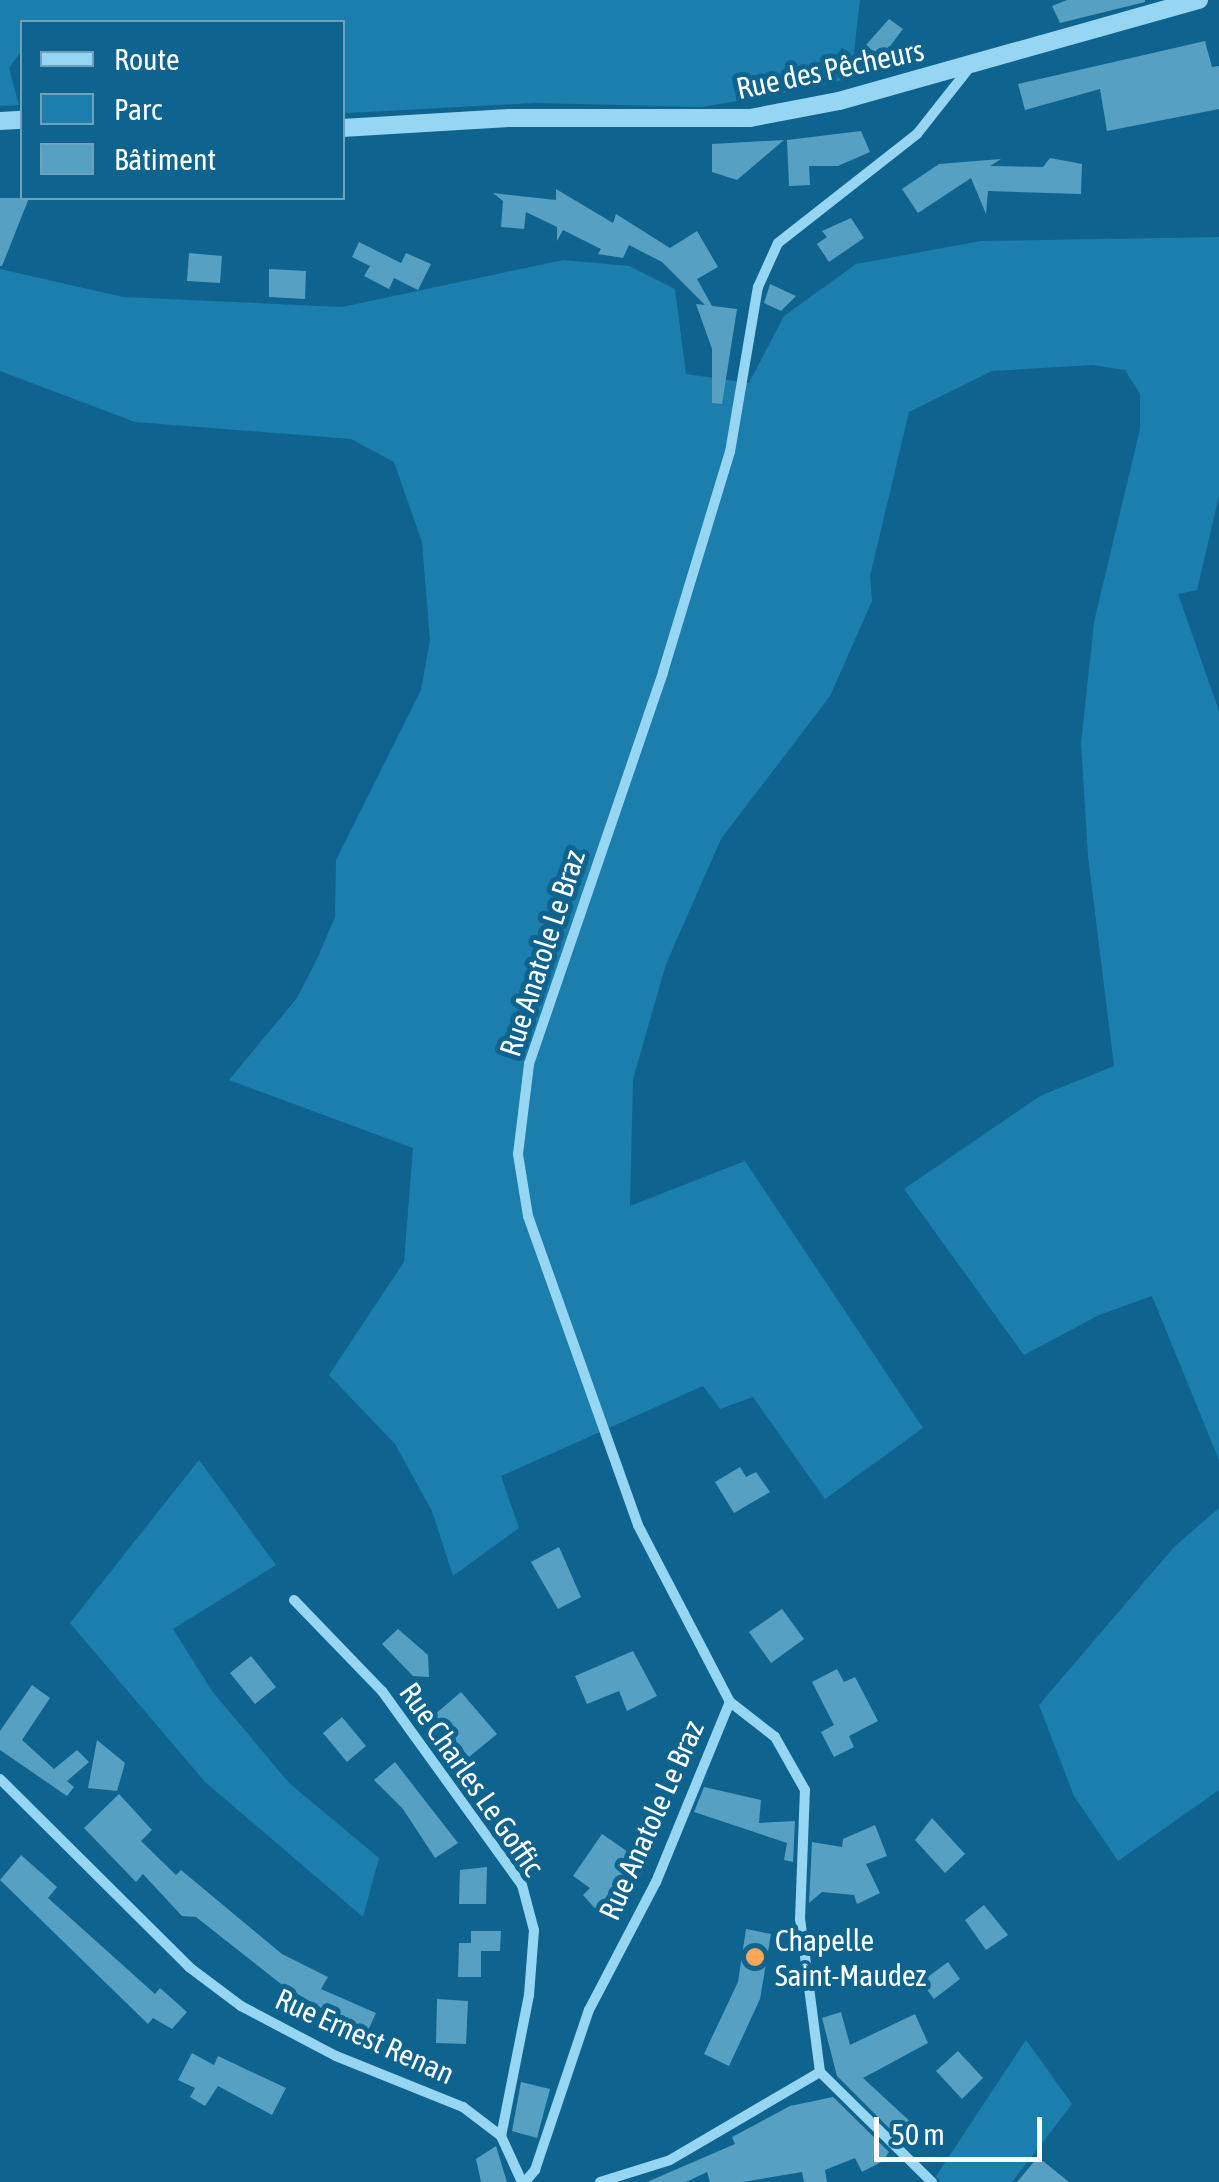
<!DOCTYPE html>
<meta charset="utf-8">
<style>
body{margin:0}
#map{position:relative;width:1219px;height:2182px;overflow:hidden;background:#0e648e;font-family:"Asap Condensed",sans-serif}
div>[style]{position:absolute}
.green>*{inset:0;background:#1c7eac}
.building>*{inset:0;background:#56a0c3}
.minor>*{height:10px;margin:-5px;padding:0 5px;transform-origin:5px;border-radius:5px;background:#96d6f3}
.tertiary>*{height:18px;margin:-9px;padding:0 9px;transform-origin:9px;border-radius:9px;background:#96d6f3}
.dots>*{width:28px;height:28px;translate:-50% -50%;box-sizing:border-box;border:5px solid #0e648e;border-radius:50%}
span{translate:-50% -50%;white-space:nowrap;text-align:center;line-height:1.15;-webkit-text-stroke:10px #0e648e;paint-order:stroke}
.street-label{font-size:30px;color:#fff}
.poi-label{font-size:30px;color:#fff}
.left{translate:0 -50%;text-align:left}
.legend{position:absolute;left:20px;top:20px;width:325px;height:180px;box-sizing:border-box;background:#0e648e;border:2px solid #6ea2bb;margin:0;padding:12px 18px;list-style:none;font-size:30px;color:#fff}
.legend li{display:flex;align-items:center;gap:20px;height:50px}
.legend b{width:50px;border:2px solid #6ea2bb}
.scale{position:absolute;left:874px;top:2117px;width:168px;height:45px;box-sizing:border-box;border:5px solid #fff;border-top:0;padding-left:12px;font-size:30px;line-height:35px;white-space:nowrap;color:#fff;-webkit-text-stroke:8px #0e648e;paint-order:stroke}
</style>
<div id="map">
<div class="green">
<i style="clip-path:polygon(0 0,860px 0,851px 78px,796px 91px,702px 107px,535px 103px,348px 113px,343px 113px,342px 22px,22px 22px,22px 50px,9px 68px,19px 105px,0 106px)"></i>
<i style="clip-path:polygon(1219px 237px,1219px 496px,1197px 590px,1178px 594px,1219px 711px,1219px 1460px,1152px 1296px,1099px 1315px,1024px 1355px,904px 1189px,1040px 1096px,1114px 1066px,1088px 856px,1081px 744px,1094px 622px,1140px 429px,1140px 394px,1125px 370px,1092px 365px,992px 371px,909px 412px,870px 576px,872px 601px,830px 696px,721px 839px,666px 964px,633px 1079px,630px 1206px,745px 1161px,923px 1428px,825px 1499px,753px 1397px,720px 1409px,703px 1386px,501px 1476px,519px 1528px,453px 1576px,432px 1511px,395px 1444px,329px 1375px,404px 1262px,413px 1148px,229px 1080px,297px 998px,318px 957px,335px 917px,336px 860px,421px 690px,430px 640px,422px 542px,394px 462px,351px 439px,135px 422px,0 371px,0 269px,123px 297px,342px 307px,563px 260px,629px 266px,675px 289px,686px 374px,749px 383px,784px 316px,856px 264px,981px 241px)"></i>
<i style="clip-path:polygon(199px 1460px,276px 1565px,173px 1629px,212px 1691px,289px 1783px,379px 1858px,363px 1917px,205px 1782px,70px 1623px)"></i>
<i style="clip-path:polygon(1219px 1508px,1219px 1790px,1118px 1861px,1074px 1796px,1039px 1705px,1174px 1547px)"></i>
<i style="clip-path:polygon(1026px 2040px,1072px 2104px,1012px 2182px,941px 2182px,936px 2176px)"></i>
</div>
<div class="building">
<i style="clip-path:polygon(1067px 0,1145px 0,1145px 2px,1060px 23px,1052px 6px)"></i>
<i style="clip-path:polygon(889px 19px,903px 29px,881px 58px,866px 45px)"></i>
<i style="clip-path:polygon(1205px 41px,1212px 67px,1219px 66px,1219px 109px,1107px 131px,1100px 89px,1025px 110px,1018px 84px)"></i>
<i style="clip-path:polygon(861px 131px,870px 152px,838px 166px,809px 166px,810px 185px,789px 186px,787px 140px)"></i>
<i style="clip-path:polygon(784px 140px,737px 180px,712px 172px,712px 144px)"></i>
<i style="clip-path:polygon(1050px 158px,1082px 164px,1081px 194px,988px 191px,986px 214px,971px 178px,918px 213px,902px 189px,939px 164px,1001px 159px,990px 166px,1043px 167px)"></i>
<i style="clip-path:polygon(556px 189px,613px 223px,616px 214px,670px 248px,697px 231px,718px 267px,697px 279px,712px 306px,737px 309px,722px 404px,712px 403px,712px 349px,696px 304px,705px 305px,662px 262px,629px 245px,623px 258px,598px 254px,601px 249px,563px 230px,557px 241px,557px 227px,526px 212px,524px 229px,501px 227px,503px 201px,493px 193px,556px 200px)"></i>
<i style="clip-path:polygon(0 198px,29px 198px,2px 266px,0 266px)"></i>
<i style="clip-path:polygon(851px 218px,864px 238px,829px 262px,817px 244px,827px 237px,822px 231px)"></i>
<i style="clip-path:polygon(359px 242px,401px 263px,406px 253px,431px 264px,418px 290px,394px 278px,389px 289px,364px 276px,370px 266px,352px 257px)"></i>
<i style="clip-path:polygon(189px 253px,222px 256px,220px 283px,187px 281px)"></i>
<i style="clip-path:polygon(269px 269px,306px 271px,305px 299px,269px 297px)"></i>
<i style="clip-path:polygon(770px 284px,796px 296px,781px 311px,764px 303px)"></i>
<i style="clip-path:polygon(740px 1467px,746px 1477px,756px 1472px,770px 1492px,734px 1513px,715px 1482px)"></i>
<i style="clip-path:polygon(559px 1547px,581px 1597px,558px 1609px,531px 1562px)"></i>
<i style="clip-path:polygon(782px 1609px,804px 1639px,771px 1663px,749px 1632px)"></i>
<i style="clip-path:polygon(398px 1629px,428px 1655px,429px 1677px,413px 1676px,382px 1644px)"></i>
<i style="clip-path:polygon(633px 1651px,657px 1696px,627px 1711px,619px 1691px,587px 1704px,575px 1676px)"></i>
<i style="clip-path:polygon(251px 1656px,276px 1687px,255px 1704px,230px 1673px)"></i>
<i style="clip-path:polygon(837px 1669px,844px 1682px,855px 1677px,878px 1721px,849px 1736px,854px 1747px,834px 1757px,821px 1732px,834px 1725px,812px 1682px)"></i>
<i style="clip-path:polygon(32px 1685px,50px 1698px,22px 1740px,54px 1769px,77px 1750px,89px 1762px,67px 1781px,74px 1787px,67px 1796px,0 1750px,0 1731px)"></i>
<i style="clip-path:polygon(461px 1692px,497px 1734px,469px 1757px,433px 1716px)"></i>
<i style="clip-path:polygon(342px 1717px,366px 1746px,347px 1762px,323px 1733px)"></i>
<i style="clip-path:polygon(97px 1740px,125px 1763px,117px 1791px,88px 1788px)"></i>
<i style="clip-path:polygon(395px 1762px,458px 1843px,435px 1858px,403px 1809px,374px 1780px)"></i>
<i style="clip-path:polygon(704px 1787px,761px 1800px,759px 1823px,795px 1821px,793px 1862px,784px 1860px,787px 1843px,694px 1812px)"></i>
<i style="clip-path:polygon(119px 1794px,152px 1830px,141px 1841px,176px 1875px,181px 1870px,282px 1954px,328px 1977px,321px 1989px,376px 2013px,366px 2035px,281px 1984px,196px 1917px,182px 1916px,143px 1874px,136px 1882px,84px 1828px)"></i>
<i style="clip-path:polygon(932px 1818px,965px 1854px,945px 1873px,915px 1840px)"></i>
<i style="clip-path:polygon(875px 1825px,887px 1856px,866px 1864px,880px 1893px,857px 1904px,854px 1895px,822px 1892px,809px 1903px,812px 1842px,842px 1847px,843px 1839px)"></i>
<i style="clip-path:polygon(602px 1834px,647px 1865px,614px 1914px,606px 1908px,600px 1914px,583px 1895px,590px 1888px,573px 1876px)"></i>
<i style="clip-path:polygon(21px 1855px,57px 1887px,48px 1898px,155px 1994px,160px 1988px,187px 2012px,172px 2029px,153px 2018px,148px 2024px,0 1880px)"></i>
<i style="clip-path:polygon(487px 1867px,486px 1904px,459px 1904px,460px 1870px)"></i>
<i style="clip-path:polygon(984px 1905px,1008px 1935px,986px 1950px,965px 1920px)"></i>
<i style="clip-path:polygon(746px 1929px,771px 1934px,760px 1999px,729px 2066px,704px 2054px,738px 1982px)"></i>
<i style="clip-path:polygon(471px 1931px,501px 1931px,500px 1951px,481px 1951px,481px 1977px,458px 1977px,459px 1943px,471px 1943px)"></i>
<i style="clip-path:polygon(948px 1962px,960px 1979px,934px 1999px,921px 1982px)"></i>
<i style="clip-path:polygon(437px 1999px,468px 2001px,466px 2044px,436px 2043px)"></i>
<i style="clip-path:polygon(841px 2012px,850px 2045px,915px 2014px,928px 2043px,863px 2078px,915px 2126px,901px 2140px,837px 2076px,822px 2018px)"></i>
<i style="clip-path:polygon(958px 2051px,983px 2078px,962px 2099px,936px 2071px)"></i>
<i style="clip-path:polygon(192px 2053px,214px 2065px,218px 2056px,286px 2088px,272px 2115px,218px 2086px,205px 2106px,190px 2097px,195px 2088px,178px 2080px)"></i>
<i style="clip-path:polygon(521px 2082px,550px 2089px,537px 2138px,512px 2131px)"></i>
<i style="clip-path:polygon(833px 2097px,889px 2152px,883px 2161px,862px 2172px,855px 2158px,825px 2170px,827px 2182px,804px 2182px,802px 2172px,743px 2182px,710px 2182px,707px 2172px,686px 2182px,647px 2182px,735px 2144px,732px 2137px,790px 2106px)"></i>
<i style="clip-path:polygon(496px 2146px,507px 2182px,481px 2182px,476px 2159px)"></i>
<i style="clip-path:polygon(1038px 2157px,1069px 2182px,1017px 2182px)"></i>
</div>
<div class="minor">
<i style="left:294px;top:1600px;width:127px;rotate:46deg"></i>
<i style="left:382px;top:1691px;width:239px;rotate:54.2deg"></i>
<i style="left:522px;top:1885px;width:47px;rotate:75.1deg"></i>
<i style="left:534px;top:1930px;width:65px;rotate:94.4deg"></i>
<i style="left:529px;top:1995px;width:144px;rotate:101.2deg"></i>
<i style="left:0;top:1779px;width:267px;rotate:44.8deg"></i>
<i style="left:189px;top:1967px;width:65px;rotate:36.9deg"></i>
<i style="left:241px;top:2006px;width:107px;rotate:27.8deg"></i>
<i style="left:336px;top:2056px;width:137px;rotate:21.9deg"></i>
<i style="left:463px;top:2107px;width:48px;rotate:37.3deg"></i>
<i style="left:501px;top:2136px;width:51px;rotate:65.5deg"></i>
<i style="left:820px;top:2072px;width:154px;rotate:-97.4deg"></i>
<i style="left:800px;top:1919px;width:129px;rotate:-87.8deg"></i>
<i style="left:805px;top:1790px;width:61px;rotate:-119.5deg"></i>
<i style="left:775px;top:1737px;width:57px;rotate:-142.1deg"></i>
<i style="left:730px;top:1702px;width:199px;rotate:-117.5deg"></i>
<i style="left:638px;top:1525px;width:328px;rotate:-109.6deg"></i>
<i style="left:528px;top:1216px;width:63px;rotate:-99.2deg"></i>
<i style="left:518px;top:1154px;width:91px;rotate:-83deg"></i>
<i style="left:529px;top:1064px;width:414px;rotate:-71.1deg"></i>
<i style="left:663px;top:672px;width:230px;rotate:-73.1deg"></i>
<i style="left:730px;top:452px;width:167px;rotate:-80.4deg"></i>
<i style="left:758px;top:287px;width:48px;rotate:-65.6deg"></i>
<i style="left:778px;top:243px;width:177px;rotate:-38.1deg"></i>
<i style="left:917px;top:134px;width:85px;rotate:-51.7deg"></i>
<i style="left:820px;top:2072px;width:157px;rotate:44.5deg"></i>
<i style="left:525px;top:2182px;width:16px;rotate:-50deg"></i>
<i style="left:535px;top:2170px;width:169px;rotate:-71.4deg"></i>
<i style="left:589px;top:2010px;width:144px;rotate:-62.4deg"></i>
<i style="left:656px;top:1882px;width:195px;rotate:-67.7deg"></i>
<i style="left:600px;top:2182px;width:73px;rotate:-17.4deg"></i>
<i style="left:670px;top:2160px;width:174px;rotate:-30.4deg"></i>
</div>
<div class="tertiary">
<i style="left:0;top:121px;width:22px;rotate:-3deg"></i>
<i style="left:342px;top:128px;width:167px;rotate:-3.4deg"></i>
<i style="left:509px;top:118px;width:241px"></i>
<i style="left:750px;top:118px;width:91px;rotate:-10.8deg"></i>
<i style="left:839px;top:101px;width:374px;rotate:-15.7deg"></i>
</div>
<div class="dots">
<i style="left:755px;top:1957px;background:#ffa758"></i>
</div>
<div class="street-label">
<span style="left:830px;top:69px;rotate:-12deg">Rue des Pêcheurs</span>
<span style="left:542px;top:953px;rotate:-72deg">Rue Anatole Le Braz</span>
<span style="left:472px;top:1779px;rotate:55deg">Rue Charles Le Goffic</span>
<span style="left:651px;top:1820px;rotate:-66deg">Rue Anatole Le Braz</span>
<span style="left:365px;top:2036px;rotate:24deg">Rue Ernest Renan</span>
</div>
<div class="poi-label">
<span class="left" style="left:775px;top:1957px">Chapelle<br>Saint-Maudez</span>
</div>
<ul class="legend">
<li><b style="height:12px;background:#96d6f3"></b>Route</li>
<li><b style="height:28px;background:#1c7eac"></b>Parc</li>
<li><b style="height:28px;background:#56a0c3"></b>Bâtiment</li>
</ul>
<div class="scale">50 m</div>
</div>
